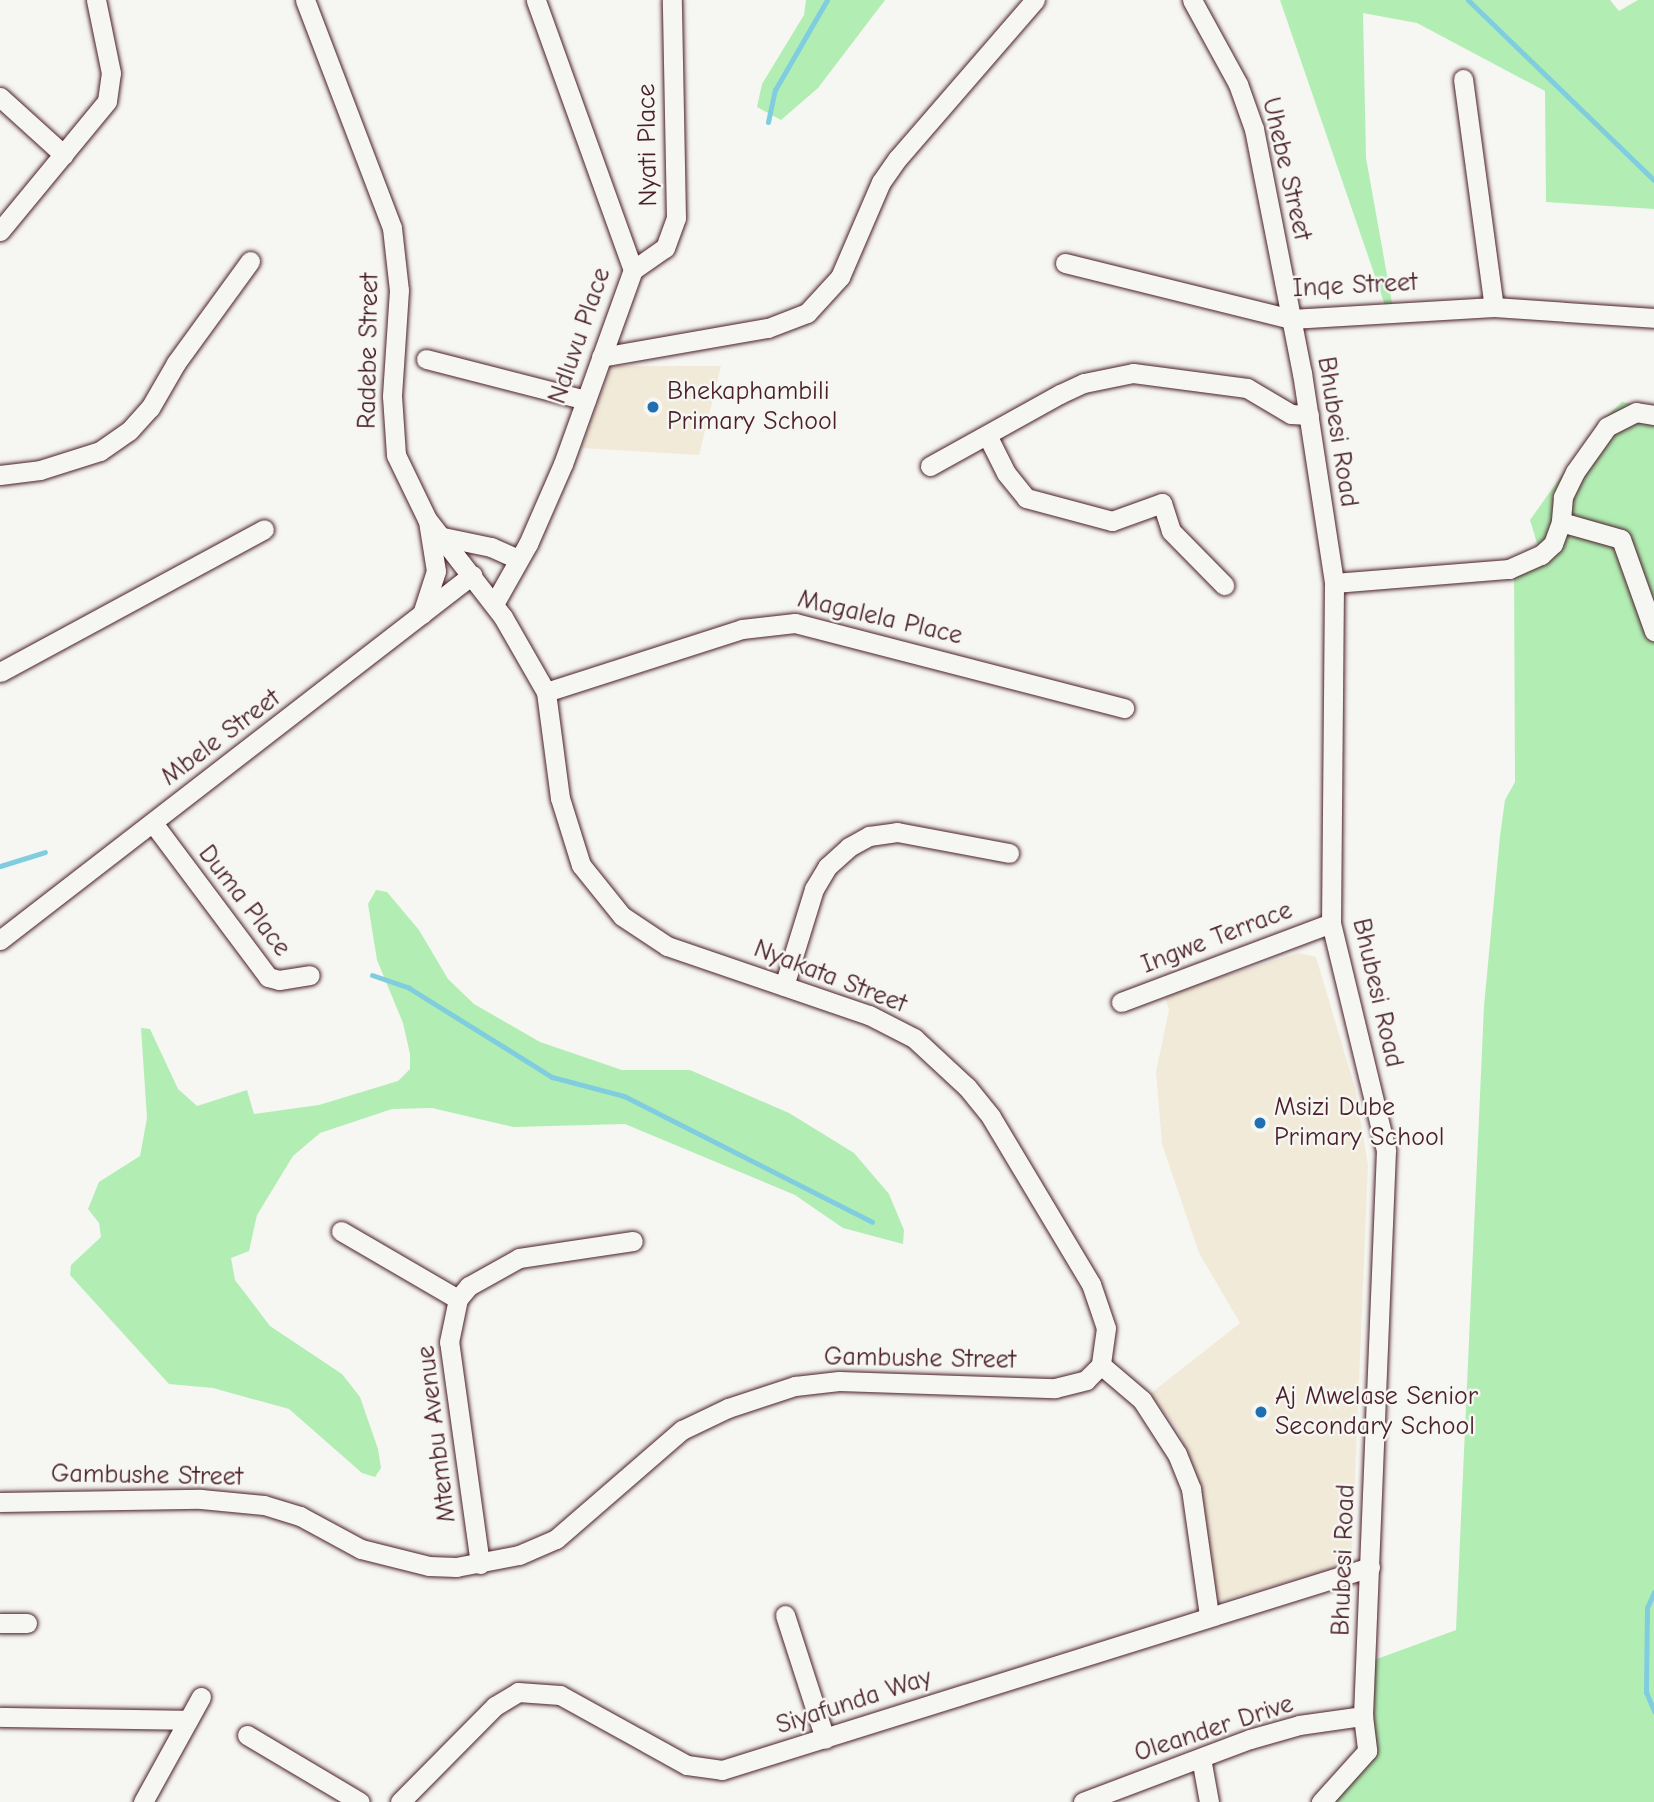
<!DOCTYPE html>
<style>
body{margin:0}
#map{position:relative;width:1654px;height:1802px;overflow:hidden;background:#f6f6f2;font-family:"Comic Neue",sans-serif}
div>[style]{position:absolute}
.built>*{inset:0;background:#f1ead8}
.green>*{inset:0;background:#b2eeb4}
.stream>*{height:5px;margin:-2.5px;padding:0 2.5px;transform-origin:2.5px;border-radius:2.5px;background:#81cde0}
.roads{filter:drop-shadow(0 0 2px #4a1f2b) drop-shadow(0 0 2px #4a1f2b)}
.minor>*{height:19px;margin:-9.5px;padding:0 9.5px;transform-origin:9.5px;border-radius:9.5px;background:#f6f6f2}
.dots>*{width:19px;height:19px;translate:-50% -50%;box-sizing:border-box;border:4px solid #f6f6f2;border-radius:50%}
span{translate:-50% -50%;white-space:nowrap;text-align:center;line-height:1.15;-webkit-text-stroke:5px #f6f6f2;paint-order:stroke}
.street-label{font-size:26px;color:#4a1f2b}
.poi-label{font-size:26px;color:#4a1f2b}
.left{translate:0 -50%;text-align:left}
</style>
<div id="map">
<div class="built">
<i style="clip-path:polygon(611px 366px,721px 366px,699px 455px,581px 448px)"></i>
<i style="clip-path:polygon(1299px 953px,1316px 957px,1355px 1088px,1368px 1165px,1352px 1551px,1343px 1566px,1216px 1602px,1196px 1479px,1178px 1430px,1150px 1394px,1240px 1323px,1199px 1253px,1162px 1144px,1156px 1072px,1169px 1010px,1164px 994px)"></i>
</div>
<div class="green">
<i style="clip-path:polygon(806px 0,885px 0,818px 88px,781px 120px,757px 107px,762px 84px,804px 15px)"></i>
<i style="clip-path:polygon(1280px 0,1610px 0,1619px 11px,1638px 0,1654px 0,1654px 209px,1546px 202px,1545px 91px,1417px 23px,1363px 13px,1366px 158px,1394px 314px,1388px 314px)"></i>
<i style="clip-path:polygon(1622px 402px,1654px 407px,1654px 1802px,1323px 1802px,1360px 1763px,1366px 1663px,1456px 1630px,1484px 1006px,1500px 836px,1505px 800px,1515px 782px,1514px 565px,1540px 553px,1530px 520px,1599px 423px)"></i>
<i style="clip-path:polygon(376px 890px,387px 892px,419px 930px,448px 979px,474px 1004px,540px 1042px,622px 1070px,690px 1070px,789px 1113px,854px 1153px,889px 1194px,904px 1230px,903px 1244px,843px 1228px,795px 1195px,625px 1124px,513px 1127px,432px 1108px,392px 1109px,320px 1133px,293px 1156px,257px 1215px,249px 1251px,231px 1258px,235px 1280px,270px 1326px,342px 1374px,360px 1397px,378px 1449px,381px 1468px,375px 1477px,362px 1473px,289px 1409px,213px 1388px,169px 1384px,70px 1275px,71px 1265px,101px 1237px,99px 1223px,88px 1209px,99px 1182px,140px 1156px,147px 1118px,141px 1028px,150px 1029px,178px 1089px,197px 1106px,247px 1090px,254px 1114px,319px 1105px,398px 1081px,410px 1069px,410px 1054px,403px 1023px,377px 960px,368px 904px)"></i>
</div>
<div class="stream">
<i style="left:1468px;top:0;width:259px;rotate:44.1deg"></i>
<i style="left:768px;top:122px;width:33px;rotate:-78deg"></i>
<i style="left:775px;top:90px;width:104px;rotate:-60deg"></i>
<i style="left:0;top:866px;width:47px;rotate:-17.3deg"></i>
<i style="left:372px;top:975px;width:39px;rotate:19deg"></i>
<i style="left:409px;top:988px;width:168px;rotate:31.9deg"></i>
<i style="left:552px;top:1077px;width:74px;rotate:14.8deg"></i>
<i style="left:624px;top:1096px;width:278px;rotate:26.9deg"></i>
<i style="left:1654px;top:1592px;width:17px;rotate:114deg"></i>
<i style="left:1647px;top:1608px;width:84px;rotate:90.7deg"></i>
<i style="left:1646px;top:1692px;width:21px;rotate:67deg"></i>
</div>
<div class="roads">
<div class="minor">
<i style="left:305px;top:0;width:244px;rotate:69.1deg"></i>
<i style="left:392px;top:228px;width:62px;rotate:83.6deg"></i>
<i style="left:399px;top:290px;width:106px;rotate:93.8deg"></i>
<i style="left:392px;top:396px;width:59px;rotate:86.1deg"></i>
<i style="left:396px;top:455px;width:71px;rotate:64.2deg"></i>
<i style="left:427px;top:519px;width:124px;rotate:52.2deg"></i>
<i style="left:503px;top:617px;width:86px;rotate:60.2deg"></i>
<i style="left:546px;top:692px;width:107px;rotate:82.5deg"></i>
<i style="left:560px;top:798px;width:70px;rotate:72.6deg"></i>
<i style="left:581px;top:865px;width:65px;rotate:51.2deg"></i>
<i style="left:622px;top:916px;width:54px;rotate:33.7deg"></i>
<i style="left:667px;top:946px;width:213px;rotate:18.9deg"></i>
<i style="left:869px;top:1015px;width:51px;rotate:27.1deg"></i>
<i style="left:914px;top:1038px;width:72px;rotate:42.8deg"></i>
<i style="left:967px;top:1087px;width:38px;rotate:51deg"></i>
<i style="left:991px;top:1117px;width:195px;rotate:59.1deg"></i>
<i style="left:1091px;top:1284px;width:46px;rotate:71.2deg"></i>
<i style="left:1106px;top:1328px;width:37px;rotate:98deg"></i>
<i style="left:1101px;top:1365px;width:54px;rotate:40.5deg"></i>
<i style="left:1142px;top:1400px;width:64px;rotate:57.1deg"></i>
<i style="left:1177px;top:1454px;width:38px;rotate:68deg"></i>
<i style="left:1191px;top:1489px;width:127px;rotate:81.9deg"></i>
<i style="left:1192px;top:0;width:96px;rotate:61.3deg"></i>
<i style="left:1238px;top:84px;width:48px;rotate:70.4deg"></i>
<i style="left:1254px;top:129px;width:249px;rotate:78.9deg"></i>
<i style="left:1302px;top:373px;width:212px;rotate:81.3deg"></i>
<i style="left:1334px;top:583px;width:340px;rotate:90.5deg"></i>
<i style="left:1331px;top:923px;width:234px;rotate:76.4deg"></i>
<i style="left:1386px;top:1150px;width:566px;rotate:92.33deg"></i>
<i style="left:1363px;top:1716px;width:35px;rotate:83deg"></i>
<i style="left:1367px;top:1751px;width:69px;rotate:132deg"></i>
<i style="left:1463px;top:79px;width:230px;rotate:82.3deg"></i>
<i style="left:0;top:97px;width:86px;rotate:42.2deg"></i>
<i style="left:0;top:231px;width:168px;rotate:-50.5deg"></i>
<i style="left:107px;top:101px;width:28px;rotate:-82deg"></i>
<i style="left:111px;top:73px;width:75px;rotate:-101.6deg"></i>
<i style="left:1065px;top:263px;width:233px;rotate:13.9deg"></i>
<i style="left:1291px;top:319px;width:203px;rotate:-3.4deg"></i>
<i style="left:1494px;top:307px;width:160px;rotate:3.9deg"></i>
<i style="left:633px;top:270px;width:39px;rotate:-35deg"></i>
<i style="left:665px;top:248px;width:32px;rotate:-70deg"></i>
<i style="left:676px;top:218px;width:218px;rotate:-91.1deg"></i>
<i style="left:601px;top:357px;width:169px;rotate:-9.9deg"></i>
<i style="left:768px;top:328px;width:42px;rotate:-21deg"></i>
<i style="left:807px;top:313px;width:49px;rotate:-47.5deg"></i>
<i style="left:840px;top:277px;width:103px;rotate:-66.7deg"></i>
<i style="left:881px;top:182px;width:29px;rotate:-55deg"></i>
<i style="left:898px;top:158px;width:209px;rotate:-49.1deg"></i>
<i style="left:426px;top:359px;width:165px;rotate:14.4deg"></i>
<i style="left:1654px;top:415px;width:18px;rotate:-171deg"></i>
<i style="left:1636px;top:412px;width:33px;rotate:153deg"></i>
<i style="left:1607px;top:427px;width:55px;rotate:125.4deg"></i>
<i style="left:1575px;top:472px;width:28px;rotate:116deg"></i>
<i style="left:1563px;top:497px;width:25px;rotate:95deg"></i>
<i style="left:1561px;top:522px;width:62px;rotate:15.8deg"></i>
<i style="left:1621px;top:539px;width:98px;rotate:70.3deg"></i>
<i style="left:988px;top:437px;width:40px;rotate:63.4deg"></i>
<i style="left:1006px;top:473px;width:32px;rotate:51deg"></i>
<i style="left:1026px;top:498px;width:89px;rotate:15deg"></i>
<i style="left:1112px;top:521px;width:53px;rotate:-19.8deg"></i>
<i style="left:1162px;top:503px;width:29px;rotate:72deg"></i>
<i style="left:1171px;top:531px;width:76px;rotate:45.5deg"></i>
<i style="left:930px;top:466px;width:149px;rotate:-29deg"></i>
<i style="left:1060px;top:394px;width:26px;rotate:-25deg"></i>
<i style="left:1084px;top:383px;width:50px;rotate:-11.5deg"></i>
<i style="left:1133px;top:373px;width:115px;rotate:7.5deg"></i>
<i style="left:1247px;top:388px;width:51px;rotate:30.6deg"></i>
<i style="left:1291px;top:414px;width:18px;rotate:3deg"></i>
<i style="left:0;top:475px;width:40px;rotate:-7.1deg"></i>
<i style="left:40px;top:470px;width:63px;rotate:-17.6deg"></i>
<i style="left:100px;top:451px;width:35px;rotate:-35deg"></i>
<i style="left:129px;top:431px;width:31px;rotate:-48deg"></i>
<i style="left:150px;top:408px;width:52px;rotate:-60deg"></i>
<i style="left:176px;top:363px;width:126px;rotate:-54deg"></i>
<i style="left:443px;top:537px;width:49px;rotate:11.8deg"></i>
<i style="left:491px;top:547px;width:30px;rotate:24deg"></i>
<i style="left:1334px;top:583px;width:176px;rotate:-4.6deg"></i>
<i style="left:1509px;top:569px;width:35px;rotate:-24deg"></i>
<i style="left:1541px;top:555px;width:16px;rotate:-43deg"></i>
<i style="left:1553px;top:544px;width:23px;rotate:-70deg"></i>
<i style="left:494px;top:604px;width:69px;rotate:-60.5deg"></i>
<i style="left:528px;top:544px;width:87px;rotate:-66.4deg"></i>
<i style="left:563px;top:464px;width:206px;rotate:-70.2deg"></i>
<i style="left:633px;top:270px;width:287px;rotate:-109.8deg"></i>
<i style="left:422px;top:614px;width:45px;rotate:-72deg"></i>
<i style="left:436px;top:571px;width:51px;rotate:-99.1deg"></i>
<i style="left:0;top:672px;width:300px;rotate:-28.4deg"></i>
<i style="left:546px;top:692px;width:206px;rotate:-17.8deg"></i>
<i style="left:742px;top:629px;width:53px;rotate:-6.5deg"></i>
<i style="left:795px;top:623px;width:340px;rotate:14.5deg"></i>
<i style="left:153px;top:823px;width:192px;rotate:53.2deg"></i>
<i style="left:268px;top:977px;width:11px;rotate:15deg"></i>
<i style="left:279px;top:980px;width:31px;rotate:-9deg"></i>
<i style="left:0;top:940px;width:597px;rotate:-37.71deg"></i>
<i style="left:784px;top:986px;width:102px;rotate:-72.8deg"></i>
<i style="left:814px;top:889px;width:26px;rotate:-59deg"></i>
<i style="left:827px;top:867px;width:30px;rotate:-42deg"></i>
<i style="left:849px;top:847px;width:23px;rotate:-29deg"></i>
<i style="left:869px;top:836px;width:28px;rotate:-8deg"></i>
<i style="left:897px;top:832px;width:114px;rotate:10.6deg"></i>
<i style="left:1121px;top:1002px;width:224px;rotate:-20.6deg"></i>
<i style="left:341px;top:1231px;width:135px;rotate:30.2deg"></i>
<i style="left:0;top:1502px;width:201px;rotate:-0.9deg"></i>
<i style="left:201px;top:1499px;width:63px;rotate:5.4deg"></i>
<i style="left:264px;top:1505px;width:38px;rotate:17deg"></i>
<i style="left:300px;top:1516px;width:69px;rotate:28.4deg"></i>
<i style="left:361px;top:1549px;width:70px;rotate:14deg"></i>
<i style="left:429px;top:1566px;width:27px;rotate:2deg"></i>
<i style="left:456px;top:1567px;width:64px;rotate:-10.8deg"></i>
<i style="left:519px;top:1555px;width:40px;rotate:-23.4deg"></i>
<i style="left:556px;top:1539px;width:167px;rotate:-40.9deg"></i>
<i style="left:682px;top:1430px;width:51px;rotate:-25.6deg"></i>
<i style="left:728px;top:1408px;width:71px;rotate:-18.2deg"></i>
<i style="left:795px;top:1386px;width:44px;rotate:-6.5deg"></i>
<i style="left:839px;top:1381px;width:216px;rotate:1.9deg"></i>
<i style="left:1055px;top:1388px;width:32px;rotate:-14deg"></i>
<i style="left:1086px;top:1380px;width:21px;rotate:-45deg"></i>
<i style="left:480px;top:1564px;width:224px;rotate:-97.9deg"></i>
<i style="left:449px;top:1342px;width:44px;rotate:-78.2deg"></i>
<i style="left:458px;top:1299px;width:17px;rotate:-50deg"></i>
<i style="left:469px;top:1286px;width:57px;rotate:-29.2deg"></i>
<i style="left:519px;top:1258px;width:115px;rotate:-8.5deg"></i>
<i style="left:785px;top:1615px;width:130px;rotate:72.1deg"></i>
<i style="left:0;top:1623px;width:27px"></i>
<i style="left:0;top:1717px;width:188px;rotate:0.9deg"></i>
<i style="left:247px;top:1735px;width:131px;rotate:30.7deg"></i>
<i style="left:1201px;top:1758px;width:45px;rotate:79.7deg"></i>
<i style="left:143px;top:1802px;width:120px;rotate:-61.1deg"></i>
<i style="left:400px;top:1802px;width:135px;rotate:-45.3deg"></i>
<i style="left:495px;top:1706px;width:27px;rotate:-31deg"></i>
<i style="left:518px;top:1692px;width:42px;rotate:4.1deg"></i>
<i style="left:560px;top:1695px;width:145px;rotate:28.9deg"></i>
<i style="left:687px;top:1765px;width:35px;rotate:8deg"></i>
<i style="left:722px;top:1770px;width:679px;rotate:-17.39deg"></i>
<i style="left:1083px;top:1802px;width:178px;rotate:-20.7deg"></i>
<i style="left:1250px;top:1739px;width:51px;rotate:-15.9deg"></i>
<i style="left:1299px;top:1725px;width:65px;rotate:-8deg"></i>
</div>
</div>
<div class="dots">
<i style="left:653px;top:407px;background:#1f6fb2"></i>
<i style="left:1260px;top:1123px;background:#1f6fb2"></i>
<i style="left:1261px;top:1412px;background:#1f6fb2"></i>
</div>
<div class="street-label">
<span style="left:648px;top:145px;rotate:-91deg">Nyati Place</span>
<span style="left:1286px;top:169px;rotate:77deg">Uhebe Street</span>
<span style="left:1355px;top:286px;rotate:-3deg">Inqe Street</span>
<span style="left:580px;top:336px;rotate:-71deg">Ndluvu Place</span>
<span style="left:369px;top:351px;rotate:-89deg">Radebe Street</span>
<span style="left:1337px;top:432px;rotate:81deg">Bhubesi Road</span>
<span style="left:880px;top:618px;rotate:13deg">Magalela Place</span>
<span style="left:221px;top:738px;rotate:-37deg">Mbele Street</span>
<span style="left:244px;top:901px;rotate:52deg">Duma Place</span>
<span style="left:1217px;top:938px;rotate:-21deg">Ingwe Terrace</span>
<span style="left:830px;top:977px;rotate:21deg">Nyakata Street</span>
<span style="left:1377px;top:993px;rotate:77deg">Bhubesi Road</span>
<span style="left:920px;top:1359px;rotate:1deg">Gambushe Street</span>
<span style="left:437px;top:1434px;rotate:-97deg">Mtembu Avenue</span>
<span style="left:147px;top:1476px;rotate:1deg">Gambushe Street</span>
<span style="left:1344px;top:1560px;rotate:-88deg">Bhubesi Road</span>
<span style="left:854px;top:1702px;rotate:-18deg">Siyafunda Way</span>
<span style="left:1214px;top:1729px;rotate:-18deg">Oleander Drive</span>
</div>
<div class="poi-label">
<span class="left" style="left:667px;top:407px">Bhekaphambili<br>Primary School</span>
<span class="left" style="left:1274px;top:1123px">Msizi Dube<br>Primary School</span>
<span class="left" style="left:1275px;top:1412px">Aj Mwelase Senior<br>Secondary School</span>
</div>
</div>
